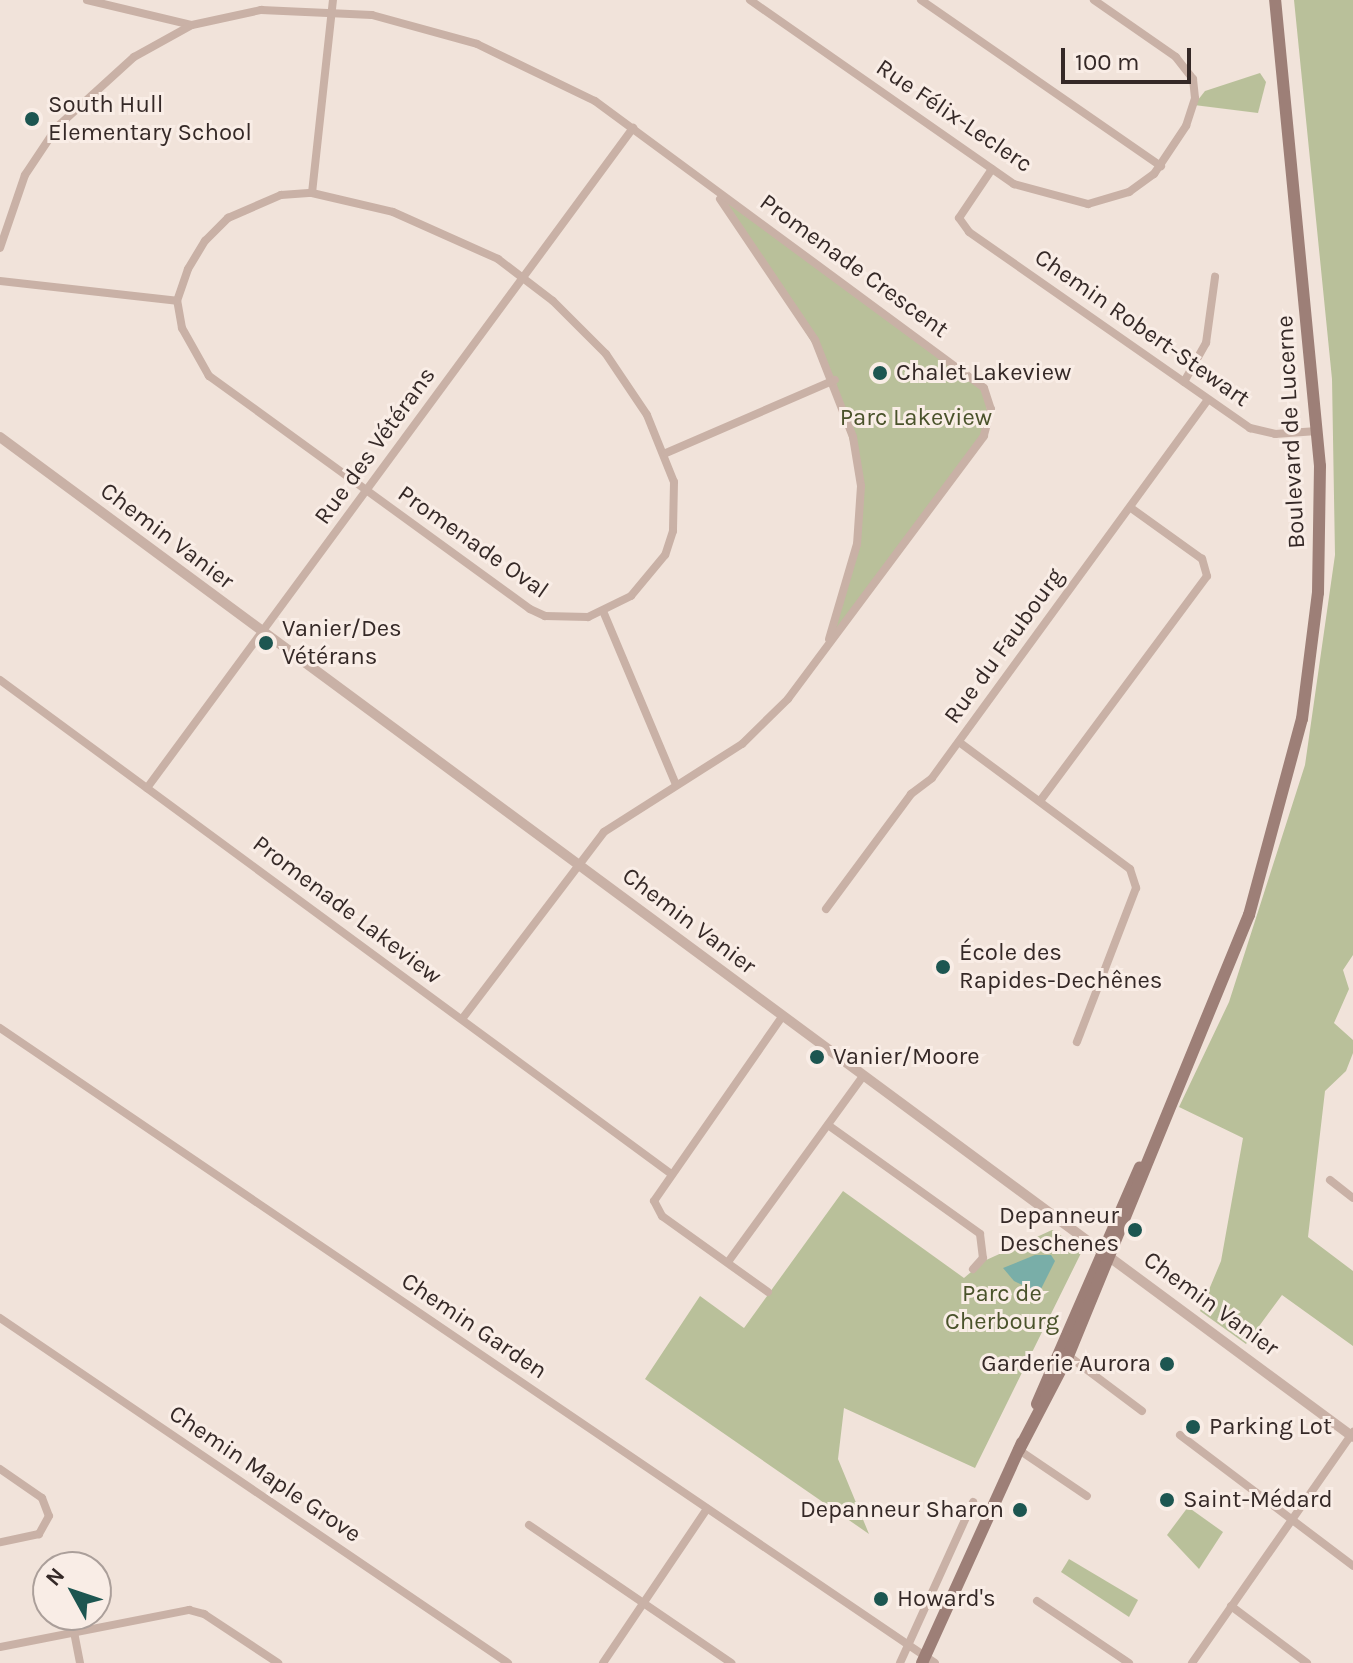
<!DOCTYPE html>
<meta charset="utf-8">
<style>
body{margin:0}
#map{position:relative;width:1353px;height:1663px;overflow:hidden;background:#f1e3da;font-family:Karla,sans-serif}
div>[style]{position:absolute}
.green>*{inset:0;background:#b9c09a}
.water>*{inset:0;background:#79aea8}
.minor>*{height:8px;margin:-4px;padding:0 4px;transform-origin:4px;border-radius:4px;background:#c9b1a6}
.tertiary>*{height:10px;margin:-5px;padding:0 5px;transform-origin:5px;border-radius:5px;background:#c9b1a6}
.secondary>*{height:12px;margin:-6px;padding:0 6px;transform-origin:6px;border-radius:6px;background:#9d7f77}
.dots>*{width:22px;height:22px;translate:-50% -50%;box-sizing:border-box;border:4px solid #f9ede6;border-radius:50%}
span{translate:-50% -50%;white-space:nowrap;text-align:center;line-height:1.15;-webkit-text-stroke:6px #f9ede6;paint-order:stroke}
.poi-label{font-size:24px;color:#352927}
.left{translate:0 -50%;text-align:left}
.right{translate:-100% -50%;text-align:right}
.street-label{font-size:24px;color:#352927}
.park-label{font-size:24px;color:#4a532b}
.north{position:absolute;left:32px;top:1551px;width:80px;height:80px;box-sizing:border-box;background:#f9ede6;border:2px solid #ab9f9a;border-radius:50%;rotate:310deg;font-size:22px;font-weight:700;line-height:32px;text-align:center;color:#352927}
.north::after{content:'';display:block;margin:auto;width:28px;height:36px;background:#1d5651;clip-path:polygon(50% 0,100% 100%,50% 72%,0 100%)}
.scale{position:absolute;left:1061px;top:48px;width:130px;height:36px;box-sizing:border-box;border:4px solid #352927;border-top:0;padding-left:10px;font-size:24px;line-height:28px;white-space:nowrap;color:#352927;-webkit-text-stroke:6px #f9ede6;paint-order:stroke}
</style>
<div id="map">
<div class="green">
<i style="clip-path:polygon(1294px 0,1353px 0,1353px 955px,1343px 970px,1349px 989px,1334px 1023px,1353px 1040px,1353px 1053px,1346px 1071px,1325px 1091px,1308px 1237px,1353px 1271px,1353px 1346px,1282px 1295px,1246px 1344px,1200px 1311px,1221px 1261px,1243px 1138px,1179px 1107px,1229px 1002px,1305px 765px,1335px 555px,1332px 379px)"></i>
<i style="clip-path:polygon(1260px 73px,1266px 82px,1258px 113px,1194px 105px,1205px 91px)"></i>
<i style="clip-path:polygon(712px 189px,984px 388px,989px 424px,825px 651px,857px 544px,861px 486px,835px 380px,737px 220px)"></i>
<i style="clip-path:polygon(843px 1191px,964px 1278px,984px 1261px,1052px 1230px,1083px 1249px,975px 1468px,844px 1408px,838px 1459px,869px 1534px,645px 1379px,700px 1296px,744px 1328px)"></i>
<i style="clip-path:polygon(1188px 1507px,1223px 1532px,1199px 1569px,1167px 1535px)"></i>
<i style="clip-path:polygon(1069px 1559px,1138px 1600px,1129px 1617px,1061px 1572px)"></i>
</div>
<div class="water">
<i style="clip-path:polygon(1035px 1255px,1051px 1255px,1055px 1261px,1039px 1293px,1014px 1281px,1003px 1268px)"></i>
</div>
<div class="minor">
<i style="left:87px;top:0;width:107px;rotate:13.5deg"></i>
<i style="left:750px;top:0;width:322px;rotate:34.9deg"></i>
<i style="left:1014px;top:184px;width:77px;rotate:15.1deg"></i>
<i style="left:1088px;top:204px;width:43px;rotate:-16.3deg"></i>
<i style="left:1129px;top:192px;width:31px;rotate:-36deg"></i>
<i style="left:1154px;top:174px;width:58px;rotate:-56.3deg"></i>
<i style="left:1186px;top:126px;width:29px;rotate:-72deg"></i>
<i style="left:1195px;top:98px;width:19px;rotate:-96deg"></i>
<i style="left:1193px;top:79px;width:28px;rotate:-128deg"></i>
<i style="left:1176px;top:57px;width:100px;rotate:-145.2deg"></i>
<i style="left:921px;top:0;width:292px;rotate:34.7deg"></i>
<i style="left:992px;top:169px;width:59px;rotate:124deg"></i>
<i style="left:959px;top:218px;width:17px;rotate:54deg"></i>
<i style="left:969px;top:232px;width:343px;rotate:34.9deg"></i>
<i style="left:1250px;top:428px;width:26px;rotate:13deg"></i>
<i style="left:1275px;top:434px;width:42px;rotate:-4.1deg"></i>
<i style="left:312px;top:193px;width:83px;rotate:13.2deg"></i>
<i style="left:393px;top:212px;width:115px;rotate:24.1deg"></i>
<i style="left:498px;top:259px;width:69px;rotate:37.4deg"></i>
<i style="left:553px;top:301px;width:75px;rotate:45deg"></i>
<i style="left:606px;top:354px;width:73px;rotate:56.1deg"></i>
<i style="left:647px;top:415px;width:72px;rotate:68.1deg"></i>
<i style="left:674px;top:482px;width:49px;rotate:91.2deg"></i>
<i style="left:673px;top:531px;width:25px;rotate:108deg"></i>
<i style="left:665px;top:555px;width:53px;rotate:129.7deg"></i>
<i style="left:631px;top:596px;width:48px;rotate:154deg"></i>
<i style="left:588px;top:617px;width:43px;rotate:-178.7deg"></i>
<i style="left:545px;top:616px;width:17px;rotate:-155deg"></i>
<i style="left:530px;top:609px;width:397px;rotate:-144deg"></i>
<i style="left:209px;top:376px;width:55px;rotate:-119.4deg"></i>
<i style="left:182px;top:328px;width:27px;rotate:-100deg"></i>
<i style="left:177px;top:301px;width:34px;rotate:-71deg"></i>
<i style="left:188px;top:269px;width:33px;rotate:-59deg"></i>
<i style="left:205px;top:241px;width:33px;rotate:-45deg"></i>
<i style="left:228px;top:218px;width:58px;rotate:-23.5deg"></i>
<i style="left:281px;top:195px;width:31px;rotate:-4deg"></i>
<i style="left:312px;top:193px;width:194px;rotate:-83.8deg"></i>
<i style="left:720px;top:199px;width:170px;rotate:56deg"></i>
<i style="left:815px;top:340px;width:104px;rotate:68.6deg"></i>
<i style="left:853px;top:437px;width:50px;rotate:80.7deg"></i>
<i style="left:861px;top:486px;width:58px;rotate:93.9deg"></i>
<i style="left:857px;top:544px;width:99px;rotate:106.4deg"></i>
<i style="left:0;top:248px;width:77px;rotate:-71.1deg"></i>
<i style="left:25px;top:175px;width:58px;rotate:-56.3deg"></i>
<i style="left:57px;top:127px;width:104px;rotate:-42.3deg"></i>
<i style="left:134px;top:57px;width:66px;rotate:-28.9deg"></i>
<i style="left:192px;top:25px;width:71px;rotate:-12.3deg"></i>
<i style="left:261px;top:10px;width:111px;rotate:2.6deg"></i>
<i style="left:372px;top:15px;width:109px;rotate:15.4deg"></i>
<i style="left:477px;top:44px;width:131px;rotate:25.8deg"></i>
<i style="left:595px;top:101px;width:483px;rotate:36.4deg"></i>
<i style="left:984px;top:388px;width:22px;rotate:72deg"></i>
<i style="left:991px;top:409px;width:28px;rotate:105deg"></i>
<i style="left:984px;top:436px;width:328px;rotate:126.7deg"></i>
<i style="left:788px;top:699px;width:64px;rotate:135.6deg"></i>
<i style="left:742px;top:744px;width:164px;rotate:147.5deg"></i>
<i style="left:604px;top:832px;width:235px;rotate:127.2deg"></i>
<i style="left:0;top:281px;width:178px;rotate:6.4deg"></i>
<i style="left:1184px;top:382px;width:45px;rotate:-60.6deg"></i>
<i style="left:1206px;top:343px;width:67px;rotate:-82.2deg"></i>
<i style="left:666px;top:453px;width:184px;rotate:-23.4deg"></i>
<i style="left:603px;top:611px;width:186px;rotate:67.2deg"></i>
<i style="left:0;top:680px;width:832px;rotate:36.35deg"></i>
<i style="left:959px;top:742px;width:213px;rotate:36.6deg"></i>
<i style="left:1130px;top:869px;width:20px;rotate:72deg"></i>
<i style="left:1136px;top:888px;width:165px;rotate:111deg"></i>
<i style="left:147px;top:788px;width:820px;rotate:-53.63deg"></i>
<i style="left:1040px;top:801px;width:280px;rotate:-53.4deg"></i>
<i style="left:1207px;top:576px;width:18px;rotate:-106deg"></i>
<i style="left:1202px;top:559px;width:87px;rotate:-144.3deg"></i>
<i style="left:826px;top:909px;width:143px;rotate:-53.5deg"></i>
<i style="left:911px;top:794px;width:26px;rotate:-37deg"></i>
<i style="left:932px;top:778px;width:468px;rotate:-53.9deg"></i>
<i style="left:0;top:1028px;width:1130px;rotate:34.18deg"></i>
<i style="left:828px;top:1125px;width:187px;rotate:35.6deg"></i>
<i style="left:980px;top:1234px;width:24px;rotate:83deg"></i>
<i style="left:983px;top:1258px;width:15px;rotate:132deg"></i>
<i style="left:1330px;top:1180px;width:29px;rotate:38deg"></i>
<i style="left:728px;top:1262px;width:230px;rotate:-54deg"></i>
<i style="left:768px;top:1292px;width:130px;rotate:-144.4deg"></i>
<i style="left:662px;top:1216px;width:17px;rotate:-118deg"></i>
<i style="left:654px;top:1201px;width:224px;rotate:-55.2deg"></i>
<i style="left:0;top:1318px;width:614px;rotate:34.18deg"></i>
<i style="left:1066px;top:1354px;width:95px;rotate:36.9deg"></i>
<i style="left:1180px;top:1435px;width:217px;rotate:37.1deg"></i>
<i style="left:1019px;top:1450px;width:82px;rotate:34.1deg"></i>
<i style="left:0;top:1469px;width:51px;rotate:34.6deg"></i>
<i style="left:42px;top:1498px;width:19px;rotate:69deg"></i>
<i style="left:49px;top:1516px;width:21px;rotate:119deg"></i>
<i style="left:39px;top:1534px;width:40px;rotate:168deg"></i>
<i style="left:529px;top:1525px;width:245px;rotate:34.3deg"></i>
<i style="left:1037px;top:1601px;width:111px;rotate:34deg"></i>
<i style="left:1231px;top:1606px;width:95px;rotate:36.9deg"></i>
<i style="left:74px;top:1632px;width:32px;rotate:79deg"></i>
<i style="left:0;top:1647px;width:193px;rotate:-11.1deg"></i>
<i style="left:189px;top:1610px;width:16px;rotate:15deg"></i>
<i style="left:204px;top:1614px;width:89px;rotate:33.5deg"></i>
<i style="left:603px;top:1663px;width:186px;rotate:-56deg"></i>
<i style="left:900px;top:1663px;width:177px;rotate:-65.6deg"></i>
<i style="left:1192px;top:1663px;width:282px;rotate:-55.1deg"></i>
</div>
<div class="tertiary">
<i style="left:0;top:437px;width:1682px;rotate:36.47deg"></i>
</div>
<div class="secondary">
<i style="left:1037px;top:1404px;width:258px;rotate:-66.5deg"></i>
<i style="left:1019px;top:1450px;width:106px;rotate:-62.5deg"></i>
<i style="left:1068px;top:1356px;width:477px;rotate:-67.7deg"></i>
<i style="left:1249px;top:915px;width:203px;rotate:-74.9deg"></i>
<i style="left:1302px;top:719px;width:127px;rotate:-82.8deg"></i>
<i style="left:1318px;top:593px;width:127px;rotate:-89.1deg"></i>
<i style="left:1320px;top:466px;width:468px;rotate:-95.5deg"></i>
<i style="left:922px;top:1663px;width:242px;rotate:-65.6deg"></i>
</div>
<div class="dots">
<i style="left:32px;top:119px;background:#1d5651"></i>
<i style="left:880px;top:373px;background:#1d5651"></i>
<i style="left:266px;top:643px;background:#1d5651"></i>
<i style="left:943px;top:967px;background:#1d5651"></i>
<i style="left:817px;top:1057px;background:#1d5651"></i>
<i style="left:1135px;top:1230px;background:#1d5651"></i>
<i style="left:1167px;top:1364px;background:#1d5651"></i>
<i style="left:1193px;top:1427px;background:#1d5651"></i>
<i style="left:1167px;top:1500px;background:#1d5651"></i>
<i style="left:1020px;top:1510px;background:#1d5651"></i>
<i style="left:881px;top:1599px;background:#1d5651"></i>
</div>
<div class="poi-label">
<span class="left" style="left:48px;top:119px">South Hull<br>Elementary School</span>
<span class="left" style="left:896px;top:373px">Chalet Lakeview</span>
<span class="left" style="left:282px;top:643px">Vanier/Des<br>Vétérans</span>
<span class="left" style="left:959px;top:967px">École des<br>Rapides-Dechênes</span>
<span class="left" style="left:833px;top:1057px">Vanier/Moore</span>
<span class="right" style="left:1119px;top:1230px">Depanneur<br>Deschenes</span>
<span class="right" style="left:1151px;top:1364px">Garderie Aurora</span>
<span class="left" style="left:1209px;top:1427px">Parking Lot</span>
<span class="left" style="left:1183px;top:1500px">Saint-Médard</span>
<span class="right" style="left:1004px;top:1510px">Depanneur Sharon</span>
<span class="left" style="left:897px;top:1599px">Howard's</span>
</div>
<div class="street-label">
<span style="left:954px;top:116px;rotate:34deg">Rue Félix-Leclerc</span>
<span style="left:854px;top:266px;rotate:36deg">Promenade Crescent</span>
<span style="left:1142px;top:328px;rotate:35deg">Chemin Robert-Stewart</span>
<span style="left:1291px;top:432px;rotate:-93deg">Boulevard de Lucerne</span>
<span style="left:375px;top:446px;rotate:-54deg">Rue des Vétérans</span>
<span style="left:167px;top:536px;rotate:37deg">Chemin Vanier</span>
<span style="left:473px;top:542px;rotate:35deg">Promenade Oval</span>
<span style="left:1004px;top:646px;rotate:-54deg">Rue du Faubourg</span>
<span style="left:347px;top:910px;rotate:37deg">Promenade Lakeview</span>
<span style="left:689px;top:921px;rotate:37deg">Chemin Vanier</span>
<span style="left:1211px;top:1304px;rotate:36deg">Chemin Vanier</span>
<span style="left:474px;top:1326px;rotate:34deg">Chemin Garden</span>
<span style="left:265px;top:1474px;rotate:34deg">Chemin Maple Grove</span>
</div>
<div class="park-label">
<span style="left:916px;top:418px">Parc Lakeview</span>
<span style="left:1002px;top:1308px">Parc de<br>Cherbourg</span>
</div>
<div class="north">N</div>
<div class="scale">100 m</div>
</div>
